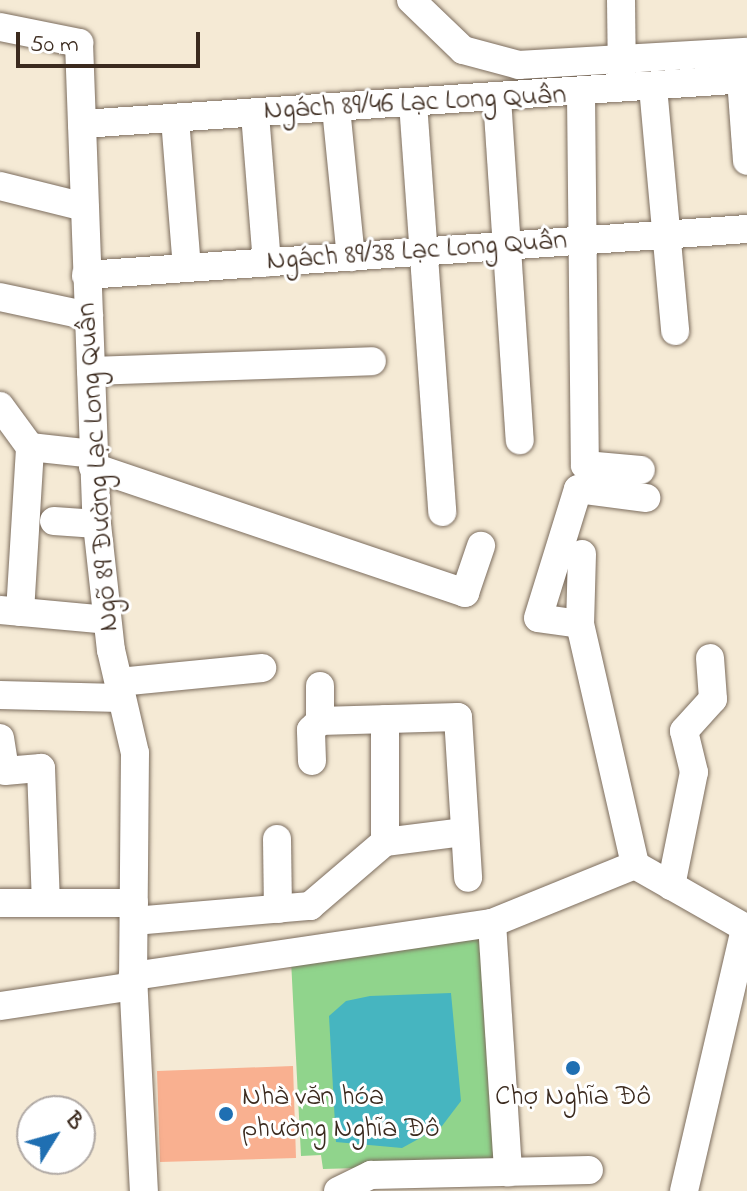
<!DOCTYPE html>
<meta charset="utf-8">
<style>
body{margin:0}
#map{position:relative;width:747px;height:1191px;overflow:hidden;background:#f5ead5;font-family:"Indie Flower",sans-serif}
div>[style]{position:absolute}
.green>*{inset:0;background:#90d48c}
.water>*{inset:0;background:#46b5c0}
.building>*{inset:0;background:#f9b090}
.roads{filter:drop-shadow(0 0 2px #7c6d5e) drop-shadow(0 0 2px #7c6d5e)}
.minor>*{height:28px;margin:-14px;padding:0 14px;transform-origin:14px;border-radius:14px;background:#fff}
.dots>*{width:22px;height:22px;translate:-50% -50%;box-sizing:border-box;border:4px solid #fff;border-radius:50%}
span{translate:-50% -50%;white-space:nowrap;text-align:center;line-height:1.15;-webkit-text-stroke:6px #fff;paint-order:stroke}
.street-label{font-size:28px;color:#3b2a1e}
.poi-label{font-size:28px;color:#3b2a1e}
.left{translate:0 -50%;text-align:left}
.north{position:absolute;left:16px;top:1095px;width:80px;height:80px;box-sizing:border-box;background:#fff;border:2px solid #b1aaa5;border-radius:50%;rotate:53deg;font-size:22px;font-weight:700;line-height:32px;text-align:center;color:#3b2a1e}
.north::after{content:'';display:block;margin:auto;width:28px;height:36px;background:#1f6fb2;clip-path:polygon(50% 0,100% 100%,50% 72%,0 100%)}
.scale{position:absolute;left:16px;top:32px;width:184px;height:36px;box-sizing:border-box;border:4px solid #3b2a1e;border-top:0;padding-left:10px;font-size:24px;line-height:28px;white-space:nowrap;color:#3b2a1e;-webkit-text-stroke:6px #fff;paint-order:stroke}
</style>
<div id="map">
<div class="green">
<i style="clip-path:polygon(486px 933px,501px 1164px,323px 1169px,321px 1155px,301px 1156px,291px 960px)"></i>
</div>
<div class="water">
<i style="clip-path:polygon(451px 993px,461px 1101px,442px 1126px,402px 1148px,336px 1142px,329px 1016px,346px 1001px,370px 996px)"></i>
</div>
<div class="building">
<i style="clip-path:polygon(293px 1066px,296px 1158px,160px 1162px,157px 1071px)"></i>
</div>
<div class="roads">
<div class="minor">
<i style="left:411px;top:0;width:72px;rotate:43.9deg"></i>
<i style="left:463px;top:50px;width:58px;rotate:15deg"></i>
<i style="left:519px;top:65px;width:228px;rotate:-3.3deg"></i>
<i style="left:621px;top:0;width:83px;rotate:89.3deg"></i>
<i style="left:0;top:27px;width:81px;rotate:11.4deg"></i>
<i style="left:79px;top:43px;width:481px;rotate:87.9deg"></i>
<i style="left:97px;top:524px;width:127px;rotate:83.7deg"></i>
<i style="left:111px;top:650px;width:106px;rotate:76.9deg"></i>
<i style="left:135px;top:753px;width:223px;rotate:90.5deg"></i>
<i style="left:133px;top:976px;width:215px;rotate:87.1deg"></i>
<i style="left:741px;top:79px;width:82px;rotate:85.8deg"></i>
<i style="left:653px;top:87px;width:245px;rotate:84.8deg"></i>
<i style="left:581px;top:95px;width:370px;rotate:89.4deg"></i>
<i style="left:585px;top:465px;width:56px;rotate:5.1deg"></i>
<i style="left:497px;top:98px;width:343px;rotate:86.2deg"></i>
<i style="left:413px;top:103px;width:410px;rotate:85.9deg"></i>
<i style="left:336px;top:108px;width:150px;rotate:84.3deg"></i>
<i style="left:255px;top:114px;width:149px;rotate:85.4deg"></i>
<i style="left:175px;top:119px;width:149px;rotate:85.4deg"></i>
<i style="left:82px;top:124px;width:667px;rotate:-3.87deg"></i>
<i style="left:0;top:186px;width:87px;rotate:14deg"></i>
<i style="left:86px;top:275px;width:663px;rotate:-3.98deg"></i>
<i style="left:0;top:297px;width:91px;rotate:12.1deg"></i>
<i style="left:91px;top:371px;width:281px;rotate:-2deg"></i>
<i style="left:0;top:406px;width:51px;rotate:53.8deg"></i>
<i style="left:93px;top:467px;width:393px;rotate:18.7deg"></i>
<i style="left:465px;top:593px;width:50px;rotate:-71.2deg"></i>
<i style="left:54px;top:521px;width:43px;rotate:4deg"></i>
<i style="left:582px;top:554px;width:70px;rotate:91.6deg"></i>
<i style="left:580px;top:624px;width:247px;rotate:77.1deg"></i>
<i style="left:635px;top:865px;width:129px;rotate:29.7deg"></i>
<i style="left:0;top:610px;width:107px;rotate:5.3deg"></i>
<i style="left:20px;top:612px;width:165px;rotate:-86.5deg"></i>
<i style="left:30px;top:447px;width:63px;rotate:6.3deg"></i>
<i style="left:580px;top:624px;width:42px;rotate:-171.9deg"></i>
<i style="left:538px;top:618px;width:135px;rotate:-72.8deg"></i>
<i style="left:578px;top:489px;width:69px;rotate:7.5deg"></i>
<i style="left:119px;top:682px;width:144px;rotate:-5.6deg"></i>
<i style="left:320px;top:686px;width:35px;rotate:90deg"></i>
<i style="left:320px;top:721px;width:138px;rotate:-1.7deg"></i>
<i style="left:458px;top:717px;width:161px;rotate:86.4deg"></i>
<i style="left:0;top:695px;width:120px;rotate:1.4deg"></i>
<i style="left:385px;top:719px;width:123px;rotate:90deg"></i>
<i style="left:0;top:738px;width:33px;rotate:81deg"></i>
<i style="left:5px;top:771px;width:36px;rotate:-5deg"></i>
<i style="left:41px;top:768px;width:134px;rotate:87.9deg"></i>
<i style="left:312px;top:761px;width:31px;rotate:-92deg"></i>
<i style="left:311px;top:730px;width:13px;rotate:-45deg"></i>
<i style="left:277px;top:839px;width:70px;rotate:89.2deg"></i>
<i style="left:671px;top:886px;width:116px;rotate:-78.6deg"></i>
<i style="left:694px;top:772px;width:42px;rotate:-103.7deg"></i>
<i style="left:684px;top:731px;width:43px;rotate:-47.8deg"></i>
<i style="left:713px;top:699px;width:41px;rotate:-94.2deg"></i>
<i style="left:0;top:903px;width:134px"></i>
<i style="left:134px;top:921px;width:177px;rotate:-4.9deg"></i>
<i style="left:310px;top:906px;width:99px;rotate:-40.5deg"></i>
<i style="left:385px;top:842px;width:80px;rotate:-7.2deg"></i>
<i style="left:492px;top:923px;width:250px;rotate:86.3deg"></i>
<i style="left:133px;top:976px;width:363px;rotate:-8.4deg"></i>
<i style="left:492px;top:923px;width:154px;rotate:-22.1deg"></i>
<i style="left:0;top:1006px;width:135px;rotate:-8.5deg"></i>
<i style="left:338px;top:1191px;width:37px;rotate:-26deg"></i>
<i style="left:371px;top:1175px;width:218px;rotate:-1.3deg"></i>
<i style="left:684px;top:1191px;width:269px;rotate:-76.9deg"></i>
</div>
</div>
<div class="dots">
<i style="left:573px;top:1068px;background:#1f6fb2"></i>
<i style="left:226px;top:1114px;background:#1f6fb2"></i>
</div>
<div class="street-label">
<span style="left:415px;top:104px;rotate:-3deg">Ngách 89/46 Lạc Long Quân</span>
<span style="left:417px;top:252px;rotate:-4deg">Ngách 89/38 Lạc Long Quân</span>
<span style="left:99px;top:467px;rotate:-94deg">Ngõ 89 Đường Lạc Long Quân</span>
</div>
<div class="poi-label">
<span class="left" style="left:242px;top:1114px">Nhà văn hóa<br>phường Nghĩa Đô</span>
<span style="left:573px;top:1098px">Chợ Nghĩa Đô</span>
</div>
<div class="north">B</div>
<div class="scale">50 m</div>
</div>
